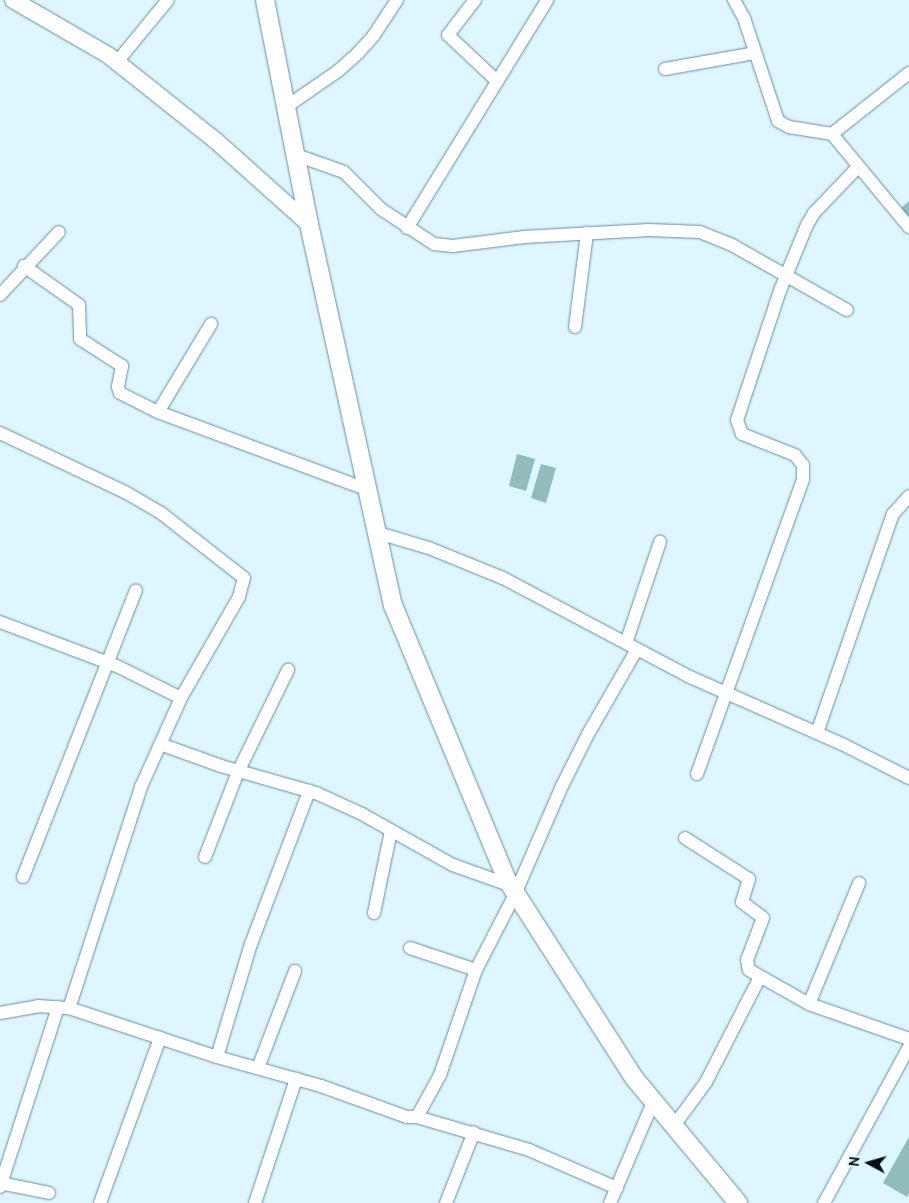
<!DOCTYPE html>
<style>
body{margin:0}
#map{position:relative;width:909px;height:1203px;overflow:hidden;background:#def6ff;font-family:Cabin,sans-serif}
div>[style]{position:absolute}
.building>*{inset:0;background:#90bcbc}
.roads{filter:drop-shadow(0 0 1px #698d9c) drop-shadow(0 0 1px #698d9c)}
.minor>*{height:12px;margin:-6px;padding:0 6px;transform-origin:6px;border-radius:6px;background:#fff}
.tertiary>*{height:16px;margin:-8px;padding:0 8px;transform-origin:8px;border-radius:8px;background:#fff}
.secondary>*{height:18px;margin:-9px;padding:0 9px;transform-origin:9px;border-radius:9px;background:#fff}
span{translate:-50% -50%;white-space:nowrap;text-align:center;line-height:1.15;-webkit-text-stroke:4px #def6ff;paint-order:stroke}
.north{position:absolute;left:844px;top:1138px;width:50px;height:50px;-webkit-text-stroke:4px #def6ff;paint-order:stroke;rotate:276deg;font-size:14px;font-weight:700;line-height:20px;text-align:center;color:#030f15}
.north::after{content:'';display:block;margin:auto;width:18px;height:22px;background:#030f15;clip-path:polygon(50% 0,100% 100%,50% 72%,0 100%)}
</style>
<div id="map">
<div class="building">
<i style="clip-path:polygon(909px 201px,909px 216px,901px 208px)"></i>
<i style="clip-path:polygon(517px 454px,535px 459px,526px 491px,509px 486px)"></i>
<i style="clip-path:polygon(541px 464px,556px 468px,546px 503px,531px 498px)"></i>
<i style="clip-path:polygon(909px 1137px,909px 1193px,907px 1197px,883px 1183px)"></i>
</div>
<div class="roads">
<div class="minor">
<i style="left:475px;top:0;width:44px;rotate:127.6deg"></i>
<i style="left:448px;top:35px;width:67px;rotate:43.2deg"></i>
<i style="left:734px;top:0;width:21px;rotate:61deg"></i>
<i style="left:744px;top:18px;width:108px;rotate:71.7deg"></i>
<i style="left:778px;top:121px;width:13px;rotate:29deg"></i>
<i style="left:789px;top:127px;width:44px;rotate:9.2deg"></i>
<i style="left:832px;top:134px;width:121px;rotate:50.4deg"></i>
<i style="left:117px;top:62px;width:80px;rotate:-50.6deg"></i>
<i style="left:665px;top:69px;width:91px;rotate:-10.1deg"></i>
<i style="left:286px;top:107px;width:63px;rotate:-34.7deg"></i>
<i style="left:338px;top:71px;width:27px;rotate:-42deg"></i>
<i style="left:358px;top:53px;width:24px;rotate:-48deg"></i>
<i style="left:374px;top:35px;width:42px;rotate:-56.7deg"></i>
<i style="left:832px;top:134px;width:98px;rotate:-38.4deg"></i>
<i style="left:296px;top:155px;width:51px;rotate:19.5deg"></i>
<i style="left:344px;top:172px;width:52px;rotate:45deg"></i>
<i style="left:381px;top:209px;width:64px;rotate:33.4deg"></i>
<i style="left:434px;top:244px;width:19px;rotate:6deg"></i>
<i style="left:453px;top:246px;width:72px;rotate:-7.2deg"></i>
<i style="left:524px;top:237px;width:125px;rotate:-3.2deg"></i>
<i style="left:649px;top:230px;width:51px;rotate:2.2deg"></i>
<i style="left:700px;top:232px;width:35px;rotate:22deg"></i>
<i style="left:732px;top:245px;width:132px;rotate:29.5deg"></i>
<i style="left:407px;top:228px;width:268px;rotate:-58.4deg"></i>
<i style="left:24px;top:266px;width:67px;rotate:35.3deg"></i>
<i style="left:79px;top:305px;width:34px;rotate:88deg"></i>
<i style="left:80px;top:339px;width:50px;rotate:32.7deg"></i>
<i style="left:122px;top:366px;width:21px;rotate:101deg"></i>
<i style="left:118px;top:387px;width:6px;rotate:72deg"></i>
<i style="left:120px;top:393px;width:42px;rotate:26.6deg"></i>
<i style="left:158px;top:412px;width:222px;rotate:20.3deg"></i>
<i style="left:0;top:295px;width:86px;rotate:-46.9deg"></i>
<i style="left:575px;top:327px;width:95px;rotate:-82.7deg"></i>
<i style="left:158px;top:412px;width:103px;rotate:-58.9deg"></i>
<i style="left:0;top:433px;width:138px;rotate:25.3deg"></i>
<i style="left:125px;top:492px;width:42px;rotate:30.3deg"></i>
<i style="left:161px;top:513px;width:105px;rotate:38.1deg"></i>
<i style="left:244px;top:578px;width:20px;rotate:105deg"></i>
<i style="left:239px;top:597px;width:116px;rotate:119.9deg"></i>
<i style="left:181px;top:698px;width:98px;rotate:114.2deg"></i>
<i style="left:141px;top:787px;width:232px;rotate:108deg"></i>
<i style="left:375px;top:532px;width:56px;rotate:16.5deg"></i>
<i style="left:429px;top:548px;width:80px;rotate:22.1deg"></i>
<i style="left:503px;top:578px;width:212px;rotate:27.9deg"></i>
<i style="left:690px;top:677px;width:166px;rotate:23.8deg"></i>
<i style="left:842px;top:744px;width:75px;rotate:26.9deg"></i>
<i style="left:0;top:622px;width:127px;rotate:20.7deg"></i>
<i style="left:119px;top:667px;width:69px;rotate:26.6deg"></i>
<i style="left:626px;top:643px;width:107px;rotate:-71.4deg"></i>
<i style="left:817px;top:733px;width:232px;rotate:-70.9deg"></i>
<i style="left:893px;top:514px;width:24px;rotate:-48deg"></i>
<i style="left:160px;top:744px;width:65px;rotate:19.8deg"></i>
<i style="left:221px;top:766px;width:99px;rotate:15.9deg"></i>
<i style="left:316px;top:793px;width:51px;rotate:24.5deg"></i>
<i style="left:362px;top:814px;width:104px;rotate:29.3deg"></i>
<i style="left:453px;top:865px;width:59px;rotate:19.7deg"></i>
<i style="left:697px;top:774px;width:313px;rotate:-70.2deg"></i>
<i style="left:803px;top:479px;width:14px;rotate:-90deg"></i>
<i style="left:803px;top:465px;width:13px;rotate:-129deg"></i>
<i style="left:795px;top:455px;width:57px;rotate:-158.4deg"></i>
<i style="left:742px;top:434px;width:15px;rotate:-110deg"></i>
<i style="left:737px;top:420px;width:139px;rotate:-71.6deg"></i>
<i style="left:781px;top:288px;width:68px;rotate:-67.6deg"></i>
<i style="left:807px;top:225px;width:14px;rotate:-60deg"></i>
<i style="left:814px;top:213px;width:62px;rotate:-46.3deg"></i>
<i style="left:685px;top:838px;width:76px;rotate:32.6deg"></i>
<i style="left:749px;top:879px;width:24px;rotate:107deg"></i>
<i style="left:742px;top:902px;width:26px;rotate:37deg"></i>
<i style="left:763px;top:918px;width:45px;rotate:110.9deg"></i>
<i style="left:747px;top:960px;width:10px;rotate:79deg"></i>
<i style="left:749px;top:970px;width:69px;rotate:29.5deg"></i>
<i style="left:809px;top:1004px;width:106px;rotate:19.3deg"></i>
<i style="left:205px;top:857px;width:91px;rotate:-68.8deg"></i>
<i style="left:238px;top:772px;width:114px;rotate:-63.9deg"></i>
<i style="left:23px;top:877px;width:308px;rotate:-68.5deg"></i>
<i style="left:374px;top:913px;width:84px;rotate:-78.3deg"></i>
<i style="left:410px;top:948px;width:70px;rotate:18.4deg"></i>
<i style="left:809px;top:1004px;width:131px;rotate:-67.5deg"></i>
<i style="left:0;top:1013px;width:39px;rotate:-10deg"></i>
<i style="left:38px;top:1006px;width:31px;rotate:4deg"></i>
<i style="left:69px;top:1008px;width:156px;rotate:18.3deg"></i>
<i style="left:217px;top:1057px;width:108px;rotate:15.6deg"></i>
<i style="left:321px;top:1086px;width:91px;rotate:19.8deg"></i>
<i style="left:407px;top:1117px;width:10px"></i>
<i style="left:417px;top:1117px;width:48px;rotate:-61.3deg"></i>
<i style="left:440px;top:1075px;width:111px;rotate:-71.1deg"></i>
<i style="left:476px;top:970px;width:85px;rotate:-62.8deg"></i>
<i style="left:515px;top:894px;width:118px;rotate:-66.5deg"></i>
<i style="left:562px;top:786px;width:58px;rotate:-63.4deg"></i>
<i style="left:588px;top:734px;width:98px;rotate:-60deg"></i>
<i style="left:217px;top:1057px;width:118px;rotate:-73.3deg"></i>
<i style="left:251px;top:944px;width:164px;rotate:-69.2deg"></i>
<i style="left:258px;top:1068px;width:104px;rotate:-69.1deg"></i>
<i style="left:417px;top:1117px;width:117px;rotate:16.4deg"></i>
<i style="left:529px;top:1150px;width:96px;rotate:23.4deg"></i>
<i style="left:673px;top:1127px;width:56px;rotate:-53.7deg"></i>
<i style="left:706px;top:1082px;width:118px;rotate:-62.8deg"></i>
<i style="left:0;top:1183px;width:50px;rotate:11.5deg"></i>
<i style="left:0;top:1187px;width:189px;rotate:-72.1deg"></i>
<i style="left:100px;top:1203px;width:176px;rotate:-70deg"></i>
<i style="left:255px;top:1203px;width:131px;rotate:-71.7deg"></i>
<i style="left:446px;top:1203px;width:76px;rotate:-68.5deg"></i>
<i style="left:610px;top:1203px;width:110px;rotate:-66.9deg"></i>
<i style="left:824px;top:1203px;width:178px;rotate:-61.4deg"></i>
</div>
<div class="tertiary">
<i style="left:13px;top:0;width:110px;rotate:30.1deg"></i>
<i style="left:108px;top:55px;width:137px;rotate:38.5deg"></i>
<i style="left:215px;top:140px;width:126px;rotate:41.8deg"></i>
</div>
<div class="secondary">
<i style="left:265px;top:0;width:228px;rotate:78.9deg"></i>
<i style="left:309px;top:224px;width:390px;rotate:77.6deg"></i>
<i style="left:393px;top:605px;width:298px;rotate:67.5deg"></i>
<i style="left:507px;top:880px;width:235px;rotate:57.3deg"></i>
<i style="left:634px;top:1078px;width:163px;rotate:50.2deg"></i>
</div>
</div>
<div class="north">N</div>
</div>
